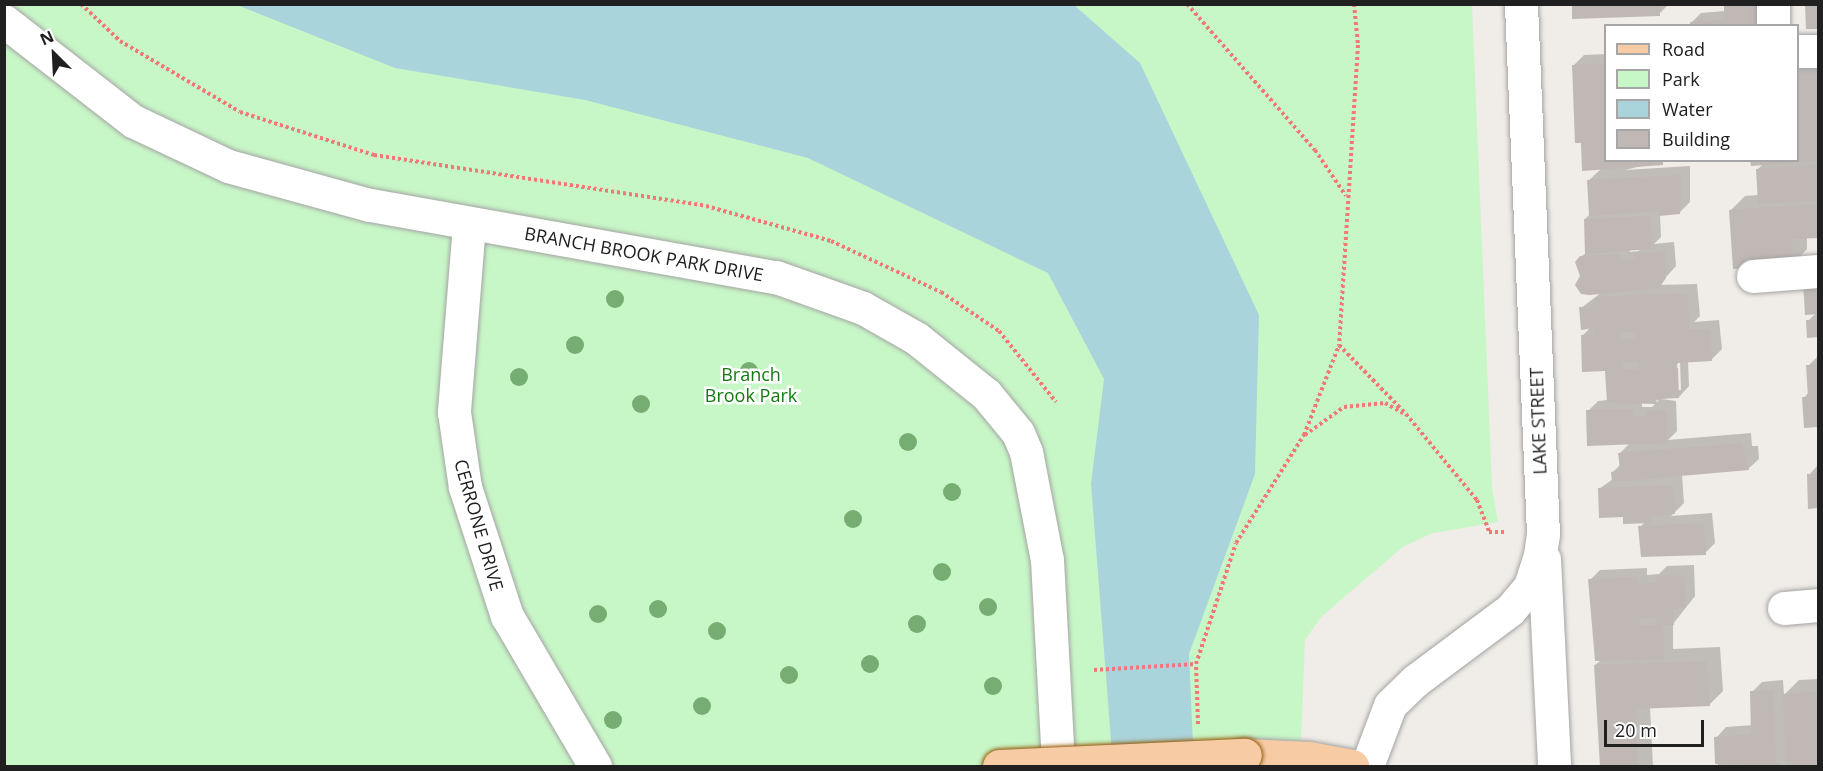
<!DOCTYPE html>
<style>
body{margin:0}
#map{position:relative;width:1823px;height:771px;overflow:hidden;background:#f0ece7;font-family:"Open Sans",sans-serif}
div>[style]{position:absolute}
.park>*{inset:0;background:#c8f7c7}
.water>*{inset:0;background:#aad4db}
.shadow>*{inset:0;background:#0003}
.building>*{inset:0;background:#c0b8b4}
.path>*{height:4px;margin-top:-2px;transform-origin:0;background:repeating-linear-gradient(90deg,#f27776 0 3px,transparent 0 6px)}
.roads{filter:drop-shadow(0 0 2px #a4a4a4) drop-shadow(0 0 2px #a4a4a4)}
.minor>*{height:33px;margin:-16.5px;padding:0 16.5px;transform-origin:16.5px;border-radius:16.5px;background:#fff}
.major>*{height:33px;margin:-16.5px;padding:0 16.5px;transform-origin:16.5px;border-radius:16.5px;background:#f7cca5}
.bridges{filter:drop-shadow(0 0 2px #935909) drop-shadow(0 0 2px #935909)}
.major-bridge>*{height:33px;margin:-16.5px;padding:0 16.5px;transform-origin:16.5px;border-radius:16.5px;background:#f7cca5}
.trees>*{width:18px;height:18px;margin:-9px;border-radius:50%;background:#76ad72}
span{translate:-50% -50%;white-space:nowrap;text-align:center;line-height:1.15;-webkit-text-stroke:5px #fff;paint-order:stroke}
.street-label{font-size:18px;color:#202020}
.park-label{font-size:18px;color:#137a12}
.frame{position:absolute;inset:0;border:6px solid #202020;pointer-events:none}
.legend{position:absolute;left:1604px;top:24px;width:195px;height:138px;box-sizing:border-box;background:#fff;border:2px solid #a6a6a6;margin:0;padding:8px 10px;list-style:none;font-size:18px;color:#202020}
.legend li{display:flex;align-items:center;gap:12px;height:30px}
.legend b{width:30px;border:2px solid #a6a6a6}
.north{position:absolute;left:24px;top:24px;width:60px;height:60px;-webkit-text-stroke:4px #fff;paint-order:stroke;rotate:336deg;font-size:16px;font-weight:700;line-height:24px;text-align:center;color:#202020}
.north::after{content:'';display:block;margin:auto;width:21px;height:27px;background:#202020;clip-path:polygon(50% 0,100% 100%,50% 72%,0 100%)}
.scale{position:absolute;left:1604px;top:720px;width:100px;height:27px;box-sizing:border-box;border:3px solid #202020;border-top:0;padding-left:8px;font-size:18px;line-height:21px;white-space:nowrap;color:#202020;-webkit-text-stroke:4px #fff;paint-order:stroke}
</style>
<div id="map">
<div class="park">
<i style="clip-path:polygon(4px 5px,1472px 5px,1492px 487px,1498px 522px,1433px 533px,1404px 546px,1321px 617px,1305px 640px,1300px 766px,5px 766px)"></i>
</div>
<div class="water">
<i style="clip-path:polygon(237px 5px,1074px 5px,1140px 63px,1259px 315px,1255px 474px,1189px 654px,1194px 766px,1113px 766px,1091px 484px,1104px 379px,1048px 273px,808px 158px,585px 100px,395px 68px)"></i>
</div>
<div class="shadow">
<i style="clip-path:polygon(1573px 4px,1669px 4px,1659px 14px)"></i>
<i style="clip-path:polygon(1725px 11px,1762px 26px,1691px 23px,1701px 13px)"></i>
<i style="clip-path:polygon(evenodd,1606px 54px,1606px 160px,1666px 160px,1625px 170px,1690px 166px,1690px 202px,1680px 212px,1660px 215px,1661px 237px,1654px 244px,1674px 242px,1676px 266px,1659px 285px,1697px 284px,1700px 316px,1694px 322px,1719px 320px,1722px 349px,1712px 359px,1688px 361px,1689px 386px,1679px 397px,1661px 399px,1676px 401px,1677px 431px,1668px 440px,1751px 433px,1752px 446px,1758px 446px,1759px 459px,1748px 469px,1682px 475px,1684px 503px,1671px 516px,1712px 513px,1715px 543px,1705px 553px,1640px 527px,1645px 522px,1624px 515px,1599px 489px,1613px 479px,1613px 472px,1621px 464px,1620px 453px,1631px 442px,1588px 411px,1598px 401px,1608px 400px,1607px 369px,1582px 336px,1591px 327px,1581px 308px,1602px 292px,1581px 257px,1587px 252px,1585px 219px,1590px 214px,1588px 181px,1601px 169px,1574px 65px,1584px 55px,1606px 54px,1641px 248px,1639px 251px,1630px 252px,1629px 249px,1641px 248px,1606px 54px,1677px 360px,1680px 360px,1681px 390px,1678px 390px,1677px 360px,1606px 54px,1659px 400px,1652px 407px,1642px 407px,1642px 403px,1659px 400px)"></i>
<i style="clip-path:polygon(1818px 57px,1818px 236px,1807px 237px,1807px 249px,1793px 264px,1730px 211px,1745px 196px,1759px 195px,1758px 169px,1763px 164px,1798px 160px,1798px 59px)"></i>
<i style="clip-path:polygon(1818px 272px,1818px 340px,1818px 336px,1809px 336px,1808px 321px,1816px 313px)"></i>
<i style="clip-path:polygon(1818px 356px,1818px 425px,1806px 426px,1804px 398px,1809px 392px,1808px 366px)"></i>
<i style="clip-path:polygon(1818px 465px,1818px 507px,1810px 507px,1809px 475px)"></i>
<i style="clip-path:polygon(1694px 565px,1695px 596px,1673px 624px,1673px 649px,1720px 647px,1723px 691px,1709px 705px,1650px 707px,1653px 766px,1601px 766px,1595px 665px,1601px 660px,1590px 580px,1600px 570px,1647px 568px,1647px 575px,1659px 574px,1667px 566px)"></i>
<i style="clip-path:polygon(1818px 679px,1818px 766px,1720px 766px,1716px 763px,1716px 738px,1726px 727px,1753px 725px,1752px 692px,1762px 682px,1783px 680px,1784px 695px,1799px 680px)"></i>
</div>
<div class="building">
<i style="clip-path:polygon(1572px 4px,1660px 4px,1660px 16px,1572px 19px)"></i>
<i style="clip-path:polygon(1724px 4px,1759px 4px,1759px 26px,1690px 26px,1690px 22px,1724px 20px)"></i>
<i style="clip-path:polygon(1805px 4px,1818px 4px,1818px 29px,1806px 29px)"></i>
<i style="clip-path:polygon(1606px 63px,1606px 160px,1663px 160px,1663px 165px,1582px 171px,1581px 143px,1575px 143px,1572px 65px)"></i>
<i style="clip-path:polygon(1818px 70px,1818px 161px,1751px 166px,1750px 160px,1798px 160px,1798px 72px)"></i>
<i style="clip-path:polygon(1818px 164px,1818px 200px,1758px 204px,1756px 169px)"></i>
<i style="clip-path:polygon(1681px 175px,1680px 214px,1659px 216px,1659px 211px,1589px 216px,1587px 180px)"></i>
<i style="clip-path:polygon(1818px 204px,1818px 238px,1792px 239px,1794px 265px,1733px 269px,1729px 210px)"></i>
<i style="clip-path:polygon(1650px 216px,1652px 249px,1585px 254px,1584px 219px)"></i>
<i style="clip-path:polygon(1665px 251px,1666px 278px,1659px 288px,1590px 295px,1581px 294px,1575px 285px,1580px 276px,1575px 262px,1580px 256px,1620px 254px,1620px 261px,1635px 260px,1634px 254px)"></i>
<i style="clip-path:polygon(1818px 280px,1818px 314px,1805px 315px,1803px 281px)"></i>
<i style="clip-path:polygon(evenodd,1687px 293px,1690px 328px,1669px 330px,1710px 329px,1712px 361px,1678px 363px,1674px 368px,1678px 368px,1679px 398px,1656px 399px,1657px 404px,1607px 403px,1605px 371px,1582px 372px,1581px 335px,1594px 335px,1594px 328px,1581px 330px,1579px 307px,1591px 307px,1596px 297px,1687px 293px,1621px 332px,1636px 332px,1636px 339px,1621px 339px,1621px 332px,1687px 293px,1638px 362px,1639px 369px,1623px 370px,1623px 363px,1638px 362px)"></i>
<i style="clip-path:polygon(1806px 320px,1818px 320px,1818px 337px,1807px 338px)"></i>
<i style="clip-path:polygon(1806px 365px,1818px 365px,1818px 427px,1804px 428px,1802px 397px,1808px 397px)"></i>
<i style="clip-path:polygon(1633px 409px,1633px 417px,1646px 416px,1646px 411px,1667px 410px,1667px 443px,1587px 446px,1586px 410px)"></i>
<i style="clip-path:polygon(1742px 443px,1749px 470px,1612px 482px,1611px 472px,1620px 470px,1618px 453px)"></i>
<i style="clip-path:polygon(1807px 474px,1818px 474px,1818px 508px,1808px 509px)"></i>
<i style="clip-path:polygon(1673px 485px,1675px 514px,1650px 516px,1651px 523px,1623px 524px,1623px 517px,1599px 518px,1598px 488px)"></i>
<i style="clip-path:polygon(1703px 523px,1706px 555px,1641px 557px,1638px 526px)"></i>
<i style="clip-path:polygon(evenodd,1684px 575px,1686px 607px,1673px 610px,1674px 625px,1663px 625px,1664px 660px,1595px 661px,1588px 579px,1637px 577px,1638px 584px,1656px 583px,1656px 576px,1684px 575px,1655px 618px,1656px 625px,1640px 625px,1639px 619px,1655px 618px)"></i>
<i style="clip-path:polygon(1706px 661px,1710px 706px,1636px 709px,1638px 766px,1600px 766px,1594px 665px)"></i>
<i style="clip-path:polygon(1773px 690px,1776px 761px,1780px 766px,1715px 764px,1714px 737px,1751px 734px,1750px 691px)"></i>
<i style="clip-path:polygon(1818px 692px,1818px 766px,1786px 766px,1783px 694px)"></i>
</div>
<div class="path">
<i style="left:81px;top:4px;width:54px;rotate:43.5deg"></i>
<i style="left:120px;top:41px;width:139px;rotate:30.6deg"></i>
<i style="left:240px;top:112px;width:141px;rotate:17.8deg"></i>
<i style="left:374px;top:155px;width:336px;rotate:8.7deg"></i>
<i style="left:706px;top:206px;width:130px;rotate:15.6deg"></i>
<i style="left:831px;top:241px;width:121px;rotate:24.9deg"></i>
<i style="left:941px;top:292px;width:70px;rotate:33.9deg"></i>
<i style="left:999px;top:331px;width:91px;rotate:51.2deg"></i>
<i style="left:1187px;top:4px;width:194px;rotate:48.8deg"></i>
<i style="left:1315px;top:150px;width:55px;rotate:56deg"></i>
<i style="left:1209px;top:4px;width:52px"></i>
<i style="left:1354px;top:4px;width:41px;rotate:84.4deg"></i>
<i style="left:1358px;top:45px;width:301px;rotate:93.6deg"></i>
<i style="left:1339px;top:345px;width:96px;rotate:45.8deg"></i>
<i style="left:1406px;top:414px;width:112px;rotate:50.5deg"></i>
<i style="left:1477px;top:500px;width:34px;rotate:69deg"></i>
<i style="left:1489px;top:532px;width:17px"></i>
<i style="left:1305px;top:435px;width:48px;rotate:-35.7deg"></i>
<i style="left:1344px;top:407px;width:41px;rotate:-5.6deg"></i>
<i style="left:1385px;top:403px;width:21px;rotate:29deg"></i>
<i style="left:1094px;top:670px;width:102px;rotate:-3.4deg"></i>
<i style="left:1198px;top:724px;width:60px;rotate:-91.9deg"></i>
<i style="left:1196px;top:664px;width:127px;rotate:-71.7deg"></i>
<i style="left:1236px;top:543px;width:128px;rotate:-57.8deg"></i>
<i style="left:1304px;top:435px;width:97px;rotate:-68.7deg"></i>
</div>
<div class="roads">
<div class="minor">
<i style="left:1773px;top:4px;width:22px;rotate:90deg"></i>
<i style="left:4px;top:21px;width:163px;rotate:37.8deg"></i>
<i style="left:133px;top:121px;width:105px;rotate:25.3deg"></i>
<i style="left:228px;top:166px;width:147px;rotate:15.4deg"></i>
<i style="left:370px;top:205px;width:412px;rotate:10.1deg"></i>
<i style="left:776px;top:277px;width:92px;rotate:19.6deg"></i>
<i style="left:863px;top:308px;width:61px;rotate:29.5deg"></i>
<i style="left:916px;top:338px;width:90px;rotate:38.7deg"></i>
<i style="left:986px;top:394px;width:50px;rotate:50.6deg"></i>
<i style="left:1018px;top:433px;width:21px;rotate:67deg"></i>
<i style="left:1026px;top:452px;width:110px;rotate:79deg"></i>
<i style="left:1047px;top:560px;width:206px;rotate:86.9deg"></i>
<i style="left:1798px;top:51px;width:20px"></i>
<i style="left:469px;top:224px;width:189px;rotate:94.6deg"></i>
<i style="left:454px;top:412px;width:76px;rotate:81.7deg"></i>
<i style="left:465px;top:487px;width:136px;rotate:72deg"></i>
<i style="left:507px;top:616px;width:174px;rotate:59.6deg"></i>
<i style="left:1753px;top:276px;width:65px;rotate:-4.4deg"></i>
<i style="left:1544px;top:559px;width:207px;rotate:87.2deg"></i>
<i style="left:1784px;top:608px;width:34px;rotate:-5deg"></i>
<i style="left:1367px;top:766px;width:65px;rotate:-69.3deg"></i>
<i style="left:1390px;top:705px;width:36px;rotate:-44deg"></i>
<i style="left:1416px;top:680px;width:117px;rotate:-36.7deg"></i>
<i style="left:1510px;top:610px;width:31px;rotate:-50deg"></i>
<i style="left:1530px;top:586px;width:33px;rotate:-72deg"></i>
<i style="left:1540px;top:555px;width:21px;rotate:-82deg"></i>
<i style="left:1543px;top:534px;width:530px;rotate:-92.38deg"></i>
</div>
<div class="major">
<i style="left:1245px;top:755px;width:64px;rotate:2.7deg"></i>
<i style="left:1309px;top:758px;width:44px;rotate:10.5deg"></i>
</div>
</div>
<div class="bridges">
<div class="major-bridge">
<i style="left:999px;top:766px;width:246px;rotate:-2.6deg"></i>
</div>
</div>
<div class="trees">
<i style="left:615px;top:299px"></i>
<i style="left:575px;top:345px"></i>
<i style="left:749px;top:371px"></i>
<i style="left:519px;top:377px"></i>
<i style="left:641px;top:404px"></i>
<i style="left:908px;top:442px"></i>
<i style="left:952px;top:492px"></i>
<i style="left:853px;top:519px"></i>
<i style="left:942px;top:572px"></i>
<i style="left:988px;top:607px"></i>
<i style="left:658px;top:609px"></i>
<i style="left:598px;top:614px"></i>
<i style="left:917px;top:624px"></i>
<i style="left:717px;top:631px"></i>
<i style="left:870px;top:664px"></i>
<i style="left:789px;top:675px"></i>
<i style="left:993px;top:686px"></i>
<i style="left:702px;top:706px"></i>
<i style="left:613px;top:720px"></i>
</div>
<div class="street-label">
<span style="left:644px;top:254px;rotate:10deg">BRANCH BROOK PARK DRIVE</span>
<span style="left:1538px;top:421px;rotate:-92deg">LAKE STREET</span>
<span style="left:479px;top:525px;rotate:74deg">CERRONE DRIVE</span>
</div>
<div class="park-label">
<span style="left:751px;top:385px">Branch<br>Brook Park</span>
</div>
<div class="frame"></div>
<ul class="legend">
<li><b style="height:8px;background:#f7cca5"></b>Road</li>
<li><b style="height:16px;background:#c8f7c7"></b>Park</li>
<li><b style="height:16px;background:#aad4db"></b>Water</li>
<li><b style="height:16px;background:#c0b8b4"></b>Building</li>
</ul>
<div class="north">N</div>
<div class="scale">20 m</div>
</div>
